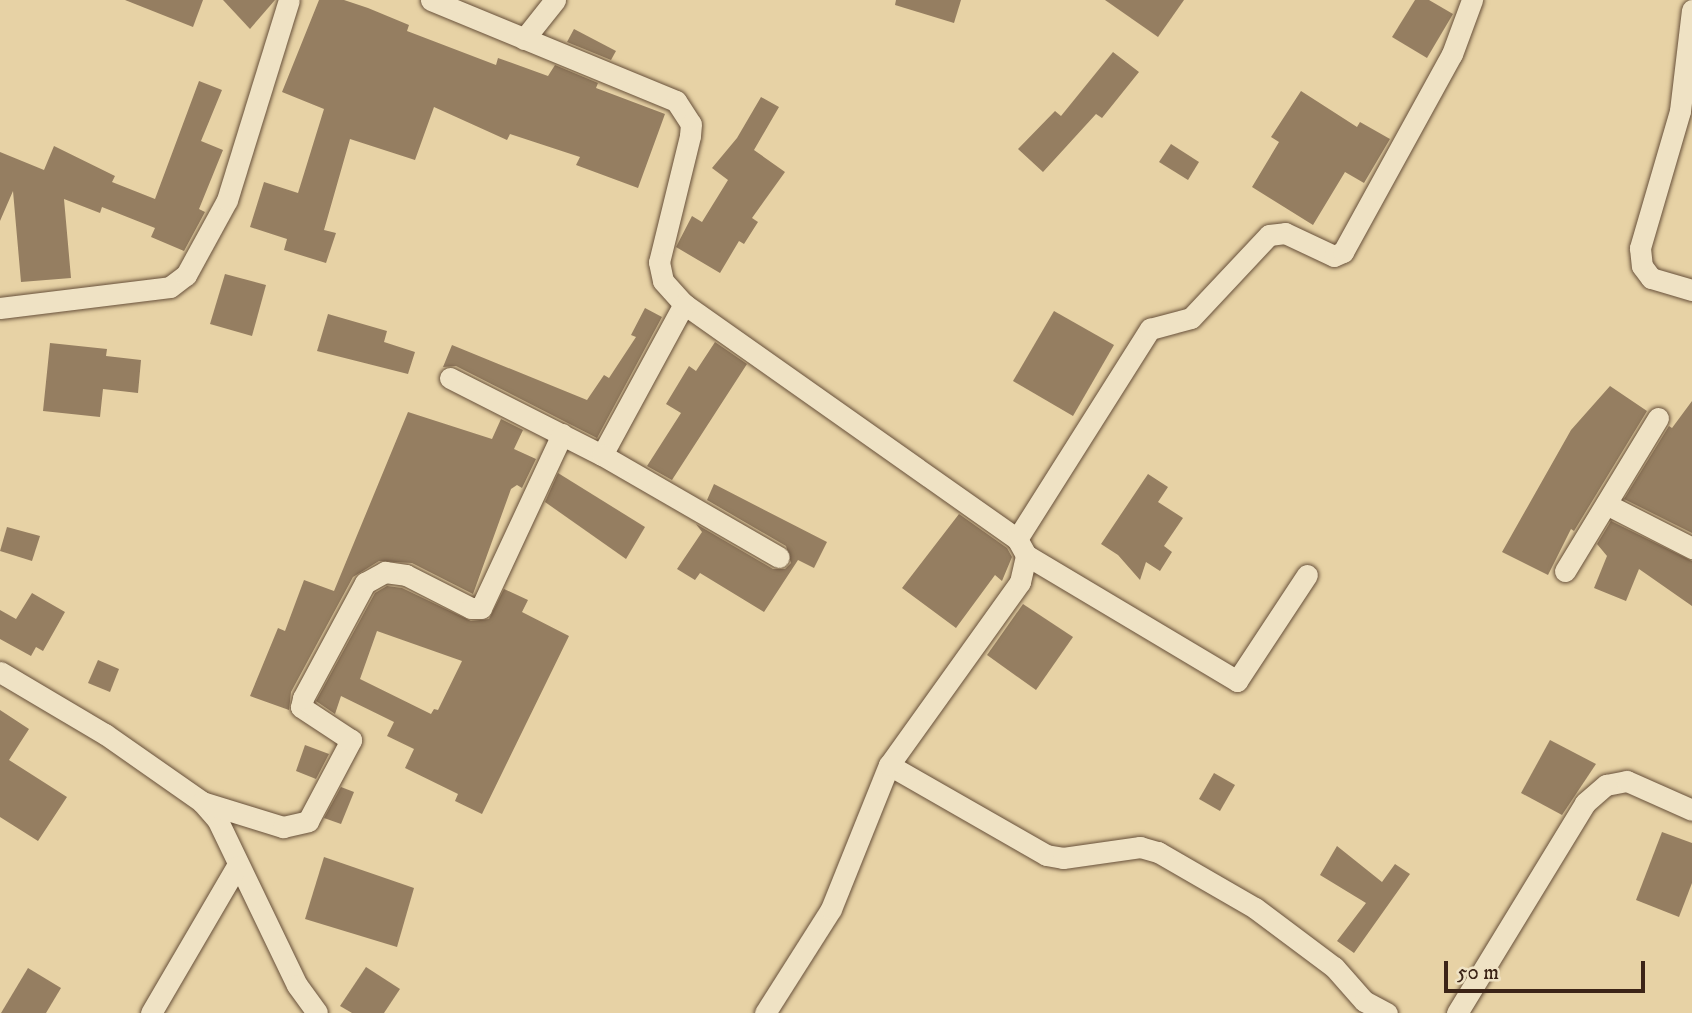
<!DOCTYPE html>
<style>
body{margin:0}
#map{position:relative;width:1692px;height:1013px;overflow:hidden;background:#e7d2a5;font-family:"IM FELL DW Pica",serif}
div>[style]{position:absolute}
.building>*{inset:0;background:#957e61}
.roads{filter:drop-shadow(0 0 2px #67503a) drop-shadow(0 0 2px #67503a)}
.street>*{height:21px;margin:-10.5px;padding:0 10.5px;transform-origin:10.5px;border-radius:10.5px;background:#efe2c4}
span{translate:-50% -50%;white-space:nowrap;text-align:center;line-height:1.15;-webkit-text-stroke:5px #efe2c4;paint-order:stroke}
.scale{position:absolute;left:1444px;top:961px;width:201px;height:32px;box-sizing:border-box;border:4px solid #3c2417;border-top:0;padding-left:9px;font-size:21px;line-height:24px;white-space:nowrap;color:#3c2417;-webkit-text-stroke:5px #efe2c4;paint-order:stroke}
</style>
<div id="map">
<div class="building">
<i style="clip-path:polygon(125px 0,203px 0,193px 27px)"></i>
<i style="clip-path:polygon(223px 0,275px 0,250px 29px)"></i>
<i style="clip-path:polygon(319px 0,344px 0,368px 8px,409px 25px,407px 31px,496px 65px,498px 58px,548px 76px,555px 65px,598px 83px,596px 88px,665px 114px,638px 188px,576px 165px,580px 157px,510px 134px,507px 140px,434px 107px,415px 160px,350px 139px,324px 230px,336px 233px,326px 263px,284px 250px,287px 239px,250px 227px,264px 182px,298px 193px,324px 109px,282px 92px)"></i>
<i style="clip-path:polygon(896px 0,961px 0,954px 23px,895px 5px)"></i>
<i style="clip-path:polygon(1105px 0,1184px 0,1158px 37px)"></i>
<i style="clip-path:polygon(1415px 0,1429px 0,1453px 14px,1427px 58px,1392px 37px)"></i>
<i style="clip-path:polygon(574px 29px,616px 51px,611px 60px,567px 42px)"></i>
<i style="clip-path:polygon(1113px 52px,1139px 72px,1102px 118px,1096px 114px,1043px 172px,1018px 149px,1055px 111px,1061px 116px)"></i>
<i style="clip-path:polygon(199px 81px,222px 90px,201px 141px,223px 150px,199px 209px,205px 212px,184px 251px,151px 237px,155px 228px,102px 207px,100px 213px,64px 199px,71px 278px,21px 282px,13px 191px,0 221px,0 152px,44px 170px,54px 146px,115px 176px,112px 182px,155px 199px)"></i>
<i style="clip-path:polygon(1301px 91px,1357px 127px,1360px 122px,1390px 139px,1364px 183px,1345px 172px,1313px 225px,1252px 187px,1279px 142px,1271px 137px)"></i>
<i style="clip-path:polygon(761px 97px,779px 107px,754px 150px,785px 172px,752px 218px,758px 222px,744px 244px,739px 241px,720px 273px,676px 247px,692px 216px,702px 222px,728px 180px,712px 168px,737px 138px)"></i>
<i style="clip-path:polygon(1171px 144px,1199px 162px,1188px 180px,1159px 162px)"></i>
<i style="clip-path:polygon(225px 274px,266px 285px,252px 336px,210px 324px)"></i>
<i style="clip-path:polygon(645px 308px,662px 317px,597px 438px,456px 366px,443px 367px,452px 345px,587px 400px,604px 375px,609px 378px,636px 337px,631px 335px)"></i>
<i style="clip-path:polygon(1054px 311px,1114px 345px,1073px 416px,1013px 381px)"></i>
<i style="clip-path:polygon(328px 314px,387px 331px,384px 342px,415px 352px,408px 374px,317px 351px)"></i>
<i style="clip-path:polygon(715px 342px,747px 364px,672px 480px,647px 466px,681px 413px,666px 404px,689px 366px,696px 371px)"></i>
<i style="clip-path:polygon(50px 343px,107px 349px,106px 356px,141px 360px,138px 393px,103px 389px,100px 417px,43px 411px)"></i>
<i style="clip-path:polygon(1610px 386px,1647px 411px,1574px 531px,1571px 529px,1548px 575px,1502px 552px,1571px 430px)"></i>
<i style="clip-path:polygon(1692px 401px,1692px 533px,1624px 499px,1669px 426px,1672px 428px)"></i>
<i style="clip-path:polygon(408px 412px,492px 439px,501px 419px,523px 430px,514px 449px,536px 459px,522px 488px,517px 485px,511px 489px,473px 594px,412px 563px,379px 561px,353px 577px,291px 692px,289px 710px,250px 696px,278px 628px,285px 631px,304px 580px,334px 591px)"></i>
<i style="clip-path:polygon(558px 473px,645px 527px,626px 559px,545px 502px)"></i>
<i style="clip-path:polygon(1148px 474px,1168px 487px,1158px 502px,1183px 518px,1164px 546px,1172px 552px,1160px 571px,1146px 562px,1140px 580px,1118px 555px,1101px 544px)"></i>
<i style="clip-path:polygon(714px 484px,827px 542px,814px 568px,798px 560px,764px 612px,700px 573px,695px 580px,677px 569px,702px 532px,696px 524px,773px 569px,785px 569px,791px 563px,786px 546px,707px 500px)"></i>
<i style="clip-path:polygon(959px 514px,1007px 548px,1012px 557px,1002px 581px,995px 575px,956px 628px,902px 588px)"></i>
<i style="clip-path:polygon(1611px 521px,1692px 561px,1692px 606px,1639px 569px,1626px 601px,1594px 588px,1607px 556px,1597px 544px)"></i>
<i style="clip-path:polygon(7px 527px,40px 536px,32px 561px,0 551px)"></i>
<i style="clip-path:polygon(evenodd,387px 586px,402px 588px,471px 621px,489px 619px,504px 589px,528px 600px,522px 612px,569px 636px,482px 814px,455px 801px,458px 794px,405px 768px,414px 749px,387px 736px,394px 722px,341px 696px,335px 714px,316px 701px,375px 593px,387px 586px,377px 631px,462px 661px,438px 710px,434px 709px,431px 714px,360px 679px,377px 631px)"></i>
<i style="clip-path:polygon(32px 593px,65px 612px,43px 651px,36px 647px,31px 656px,0 639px,0 610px,16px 619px)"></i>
<i style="clip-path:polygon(1023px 604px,1073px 637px,1036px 690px,987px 655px)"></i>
<i style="clip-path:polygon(98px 660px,119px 669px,110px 692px,88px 683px)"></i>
<i style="clip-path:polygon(0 710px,29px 729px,9px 760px,67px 797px,38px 841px,0 817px)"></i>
<i style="clip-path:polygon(1550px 740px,1596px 764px,1562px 815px,1521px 793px)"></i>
<i style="clip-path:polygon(305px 745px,329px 754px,316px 779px,296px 771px)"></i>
<i style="clip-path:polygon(1214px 773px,1235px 785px,1220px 811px,1199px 799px)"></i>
<i style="clip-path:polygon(341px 787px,354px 792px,341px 824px,324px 818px)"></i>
<i style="clip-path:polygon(1662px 832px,1692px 843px,1692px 883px,1679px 917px,1636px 900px)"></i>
<i style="clip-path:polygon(1337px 846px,1382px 882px,1395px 864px,1410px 874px,1354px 953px,1337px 941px,1366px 903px,1320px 875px)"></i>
<i style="clip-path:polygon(324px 857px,414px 888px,397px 947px,305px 919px)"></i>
<i style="clip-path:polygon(366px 967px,400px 989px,384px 1013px,352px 1013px,340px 1006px)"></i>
<i style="clip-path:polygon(28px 968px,61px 988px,46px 1013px,1px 1013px)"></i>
</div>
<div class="roads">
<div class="street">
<i style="left:431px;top:0;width:265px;rotate:22.4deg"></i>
<i style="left:676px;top:101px;width:27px;rotate:57deg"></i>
<i style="left:691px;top:124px;width:12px;rotate:95deg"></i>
<i style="left:690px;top:136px;width:130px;rotate:103.8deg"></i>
<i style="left:659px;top:262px;width:19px;rotate:78deg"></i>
<i style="left:663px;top:281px;width:31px;rotate:48deg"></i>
<i style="left:684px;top:304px;width:408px;rotate:35.2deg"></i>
<i style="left:1017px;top:539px;width:249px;rotate:-57.7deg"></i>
<i style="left:1150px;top:329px;width:42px;rotate:-15deg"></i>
<i style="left:1191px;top:318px;width:114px;rotate:-46.8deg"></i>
<i style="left:1269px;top:235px;width:16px;rotate:-7deg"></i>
<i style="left:1285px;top:233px;width:54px;rotate:25.1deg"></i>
<i style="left:1334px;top:256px;width:10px;rotate:-24deg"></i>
<i style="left:1343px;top:252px;width:226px;rotate:-61.2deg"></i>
<i style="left:1452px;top:54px;width:58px;rotate:-69.7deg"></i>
<i style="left:1692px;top:10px;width:102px;rotate:96.8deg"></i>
<i style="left:1680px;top:111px;width:143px;rotate:106.3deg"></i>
<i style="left:1640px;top:248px;width:18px;rotate:84deg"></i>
<i style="left:1642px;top:266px;width:15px;rotate:53deg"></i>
<i style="left:1651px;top:278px;width:43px;rotate:16.3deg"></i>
<i style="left:524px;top:39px;width:50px;rotate:-51.5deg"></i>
<i style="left:0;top:308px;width:171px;rotate:-7deg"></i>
<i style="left:170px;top:287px;width:20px;rotate:-37deg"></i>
<i style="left:186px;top:275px;width:85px;rotate:-61.3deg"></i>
<i style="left:227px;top:200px;width:209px;rotate:-72.8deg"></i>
<i style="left:450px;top:378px;width:170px;rotate:26.9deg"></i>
<i style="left:602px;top:455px;width:172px;rotate:-61.5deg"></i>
<i style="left:602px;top:455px;width:204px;rotate:30deg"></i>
<i style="left:1606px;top:504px;width:97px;rotate:27.1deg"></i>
<i style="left:1026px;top:555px;width:246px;rotate:30.8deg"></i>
<i style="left:1237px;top:681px;width:127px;rotate:-56.6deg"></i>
<i style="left:1565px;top:571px;width:179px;rotate:-58.7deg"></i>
<i style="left:0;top:672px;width:122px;rotate:30.6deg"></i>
<i style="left:105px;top:734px;width:118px;rotate:35deg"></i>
<i style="left:202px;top:802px;width:23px;rotate:49deg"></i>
<i style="left:217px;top:819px;width:184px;rotate:64.3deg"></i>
<i style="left:297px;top:985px;width:34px;rotate:54deg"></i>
<i style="left:889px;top:765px;width:181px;rotate:29.8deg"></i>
<i style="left:1046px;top:855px;width:17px;rotate:10deg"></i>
<i style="left:1063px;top:858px;width:78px;rotate:-8.1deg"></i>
<i style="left:1140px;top:847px;width:19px;rotate:16deg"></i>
<i style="left:1158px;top:852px;width:112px;rotate:30deg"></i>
<i style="left:1255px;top:908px;width:99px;rotate:36.8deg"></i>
<i style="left:1334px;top:967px;width:45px;rotate:48.6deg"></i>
<i style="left:1364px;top:1001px;width:26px;rotate:28deg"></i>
<i style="left:202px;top:802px;width:85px;rotate:17.2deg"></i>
<i style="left:283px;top:827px;width:26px;rotate:-13deg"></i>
<i style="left:308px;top:821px;width:92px;rotate:-62deg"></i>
<i style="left:351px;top:740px;width:60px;rotate:-146.6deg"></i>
<i style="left:301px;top:707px;width:9px;rotate:-77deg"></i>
<i style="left:303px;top:698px;width:131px;rotate:-61.7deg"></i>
<i style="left:365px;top:583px;width:23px;rotate:-29deg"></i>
<i style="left:385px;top:572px;width:21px;rotate:8deg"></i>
<i style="left:406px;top:575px;width:73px;rotate:26.9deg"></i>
<i style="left:471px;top:608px;width:10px"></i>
<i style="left:481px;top:608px;width:192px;rotate:-65deg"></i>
<i style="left:151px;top:1013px;width:170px;rotate:-59.7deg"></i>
<i style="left:765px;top:1013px;width:123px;rotate:-57.6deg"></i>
<i style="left:831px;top:909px;width:155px;rotate:-68.1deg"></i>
<i style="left:889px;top:765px;width:225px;rotate:-54.4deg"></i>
<i style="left:1020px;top:582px;width:28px;rotate:-77deg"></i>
<i style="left:1026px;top:555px;width:18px;rotate:-119deg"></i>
<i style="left:1457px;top:1013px;width:246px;rotate:-58.6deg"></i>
<i style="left:1585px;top:803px;width:28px;rotate:-41deg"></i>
<i style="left:1606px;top:785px;width:21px;rotate:-11deg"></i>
<i style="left:1627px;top:781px;width:71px;rotate:24deg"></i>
</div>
</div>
<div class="scale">50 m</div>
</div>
